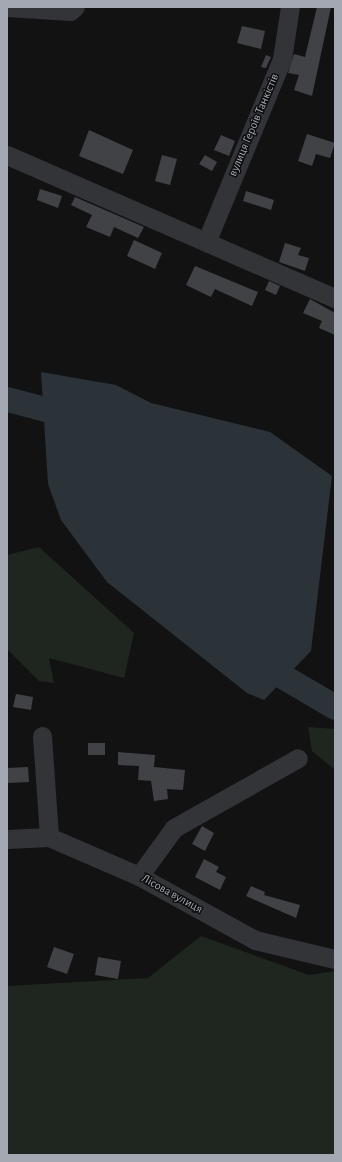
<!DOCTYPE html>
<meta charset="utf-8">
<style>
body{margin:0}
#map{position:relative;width:342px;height:1162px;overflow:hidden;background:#121213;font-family:"Alegreya Sans",sans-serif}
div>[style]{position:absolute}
.green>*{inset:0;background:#1e261f}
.water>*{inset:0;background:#2b3238}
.river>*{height:25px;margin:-12.5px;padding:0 12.5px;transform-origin:12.5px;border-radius:12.5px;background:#2b3238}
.building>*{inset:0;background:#414246}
.minor>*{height:19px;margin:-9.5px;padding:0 9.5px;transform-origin:9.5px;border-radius:9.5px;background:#333438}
span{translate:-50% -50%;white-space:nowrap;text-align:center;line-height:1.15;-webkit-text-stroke:3px #0d0d0e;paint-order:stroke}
.street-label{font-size:12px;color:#a4a8b3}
.frame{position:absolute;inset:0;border:8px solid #a4a8b3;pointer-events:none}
</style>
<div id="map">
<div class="green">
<i style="clip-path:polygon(39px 547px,134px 633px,124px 678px,49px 658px,54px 683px,39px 681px,7px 649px,7px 555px)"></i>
<i style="clip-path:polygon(308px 727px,335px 729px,335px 770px,312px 751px)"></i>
<i style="clip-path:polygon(201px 936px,309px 975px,335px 971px,335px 1155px,7px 1155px,7px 986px,148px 978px)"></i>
</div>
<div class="water">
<i style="clip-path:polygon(41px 372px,116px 385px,151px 403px,270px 432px,332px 476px,311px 651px,264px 700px,247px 693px,107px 582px,61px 520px,48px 484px)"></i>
</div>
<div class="river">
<i style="left:7px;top:399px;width:63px;rotate:14.7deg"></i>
<i style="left:68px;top:415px;width:8px;rotate:40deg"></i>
<i style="left:272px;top:649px;width:25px;rotate:78deg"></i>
<i style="left:277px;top:673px;width:67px;rotate:30.4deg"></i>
</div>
<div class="building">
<i style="clip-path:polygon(317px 7px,331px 7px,312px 96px,294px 90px,299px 75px,288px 73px,294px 54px,305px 57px)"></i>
<i style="clip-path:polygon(242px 26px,265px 31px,261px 49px,237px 43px)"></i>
<i style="clip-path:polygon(266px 55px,271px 57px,266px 68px,261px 67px)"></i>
<i style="clip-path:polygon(89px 130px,133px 150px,123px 174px,79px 156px)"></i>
<i style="clip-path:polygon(307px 134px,335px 143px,330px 158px,316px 154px,312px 166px,298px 161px)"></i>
<i style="clip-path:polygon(221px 135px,235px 141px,229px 156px,214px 150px)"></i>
<i style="clip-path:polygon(162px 155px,177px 159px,170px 185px,155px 181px)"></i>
<i style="clip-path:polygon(205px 155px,217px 162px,212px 171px,199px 164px)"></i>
<i style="clip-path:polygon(40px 189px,62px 196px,58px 208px,37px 200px)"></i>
<i style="clip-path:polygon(246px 191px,274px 200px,271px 210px,243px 201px)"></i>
<i style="clip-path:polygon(75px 197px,144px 227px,138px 238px,114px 227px,110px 237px,86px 227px,92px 215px,71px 205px)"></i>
<i style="clip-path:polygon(134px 240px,162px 253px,155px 269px,127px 256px)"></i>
<i style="clip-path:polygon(285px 243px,301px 248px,298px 255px,309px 258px,305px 271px,279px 262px)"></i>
<i style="clip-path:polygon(195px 266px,258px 292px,252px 306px,215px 289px,211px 297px,186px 285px)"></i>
<i style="clip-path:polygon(269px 281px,280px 286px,276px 295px,265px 290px)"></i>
<i style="clip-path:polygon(310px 299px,335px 313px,335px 335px,319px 328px,322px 321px,303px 313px)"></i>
<i style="clip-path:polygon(16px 694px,33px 697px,31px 710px,13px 707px)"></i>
<i style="clip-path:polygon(88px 743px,105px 743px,105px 755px,88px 755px)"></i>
<i style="clip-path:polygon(118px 752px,155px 755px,154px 767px,185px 770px,183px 790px,167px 789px,168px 799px,154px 801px,151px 781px,138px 780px,139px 766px,118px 765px)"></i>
<i style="clip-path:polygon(28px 767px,29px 782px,7px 783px,7px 768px)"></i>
<i style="clip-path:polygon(202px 826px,214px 833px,205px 851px,192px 844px)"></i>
<i style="clip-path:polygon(204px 859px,219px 867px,216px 872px,226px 877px,220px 890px,195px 877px)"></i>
<i style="clip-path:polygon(251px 886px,265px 892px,264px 895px,300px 905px,296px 918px,246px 896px)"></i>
<i style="clip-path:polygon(54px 947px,74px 954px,67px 974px,47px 967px)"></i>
<i style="clip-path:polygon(98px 957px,121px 961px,118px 979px,95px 975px)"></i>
</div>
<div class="minor">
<i style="left:7px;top:7px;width:63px;rotate:3.6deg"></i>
<i style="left:70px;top:11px;width:6px;rotate:-39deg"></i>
<i style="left:7px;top:155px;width:358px;rotate:23.6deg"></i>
<i style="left:207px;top:240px;width:196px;rotate:-67.5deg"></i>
<i style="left:282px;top:59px;width:53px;rotate:-81.3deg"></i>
<i style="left:42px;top:736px;width:101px;rotate:86deg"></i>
<i style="left:7px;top:839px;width:42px;rotate:-2.7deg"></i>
<i style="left:49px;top:837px;width:98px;rotate:23.4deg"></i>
<i style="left:139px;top:876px;width:132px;rotate:28.9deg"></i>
<i style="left:255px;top:940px;width:82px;rotate:13.4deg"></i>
<i style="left:139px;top:876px;width:59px;rotate:-53.9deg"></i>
<i style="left:174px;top:828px;width:142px;rotate:-29.4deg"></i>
</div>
<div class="street-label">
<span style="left:254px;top:125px;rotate:-67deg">вулиця Героїв Танкістів</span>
<span style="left:172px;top:894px;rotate:29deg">Лісова вулиця</span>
</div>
<div class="frame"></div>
</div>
